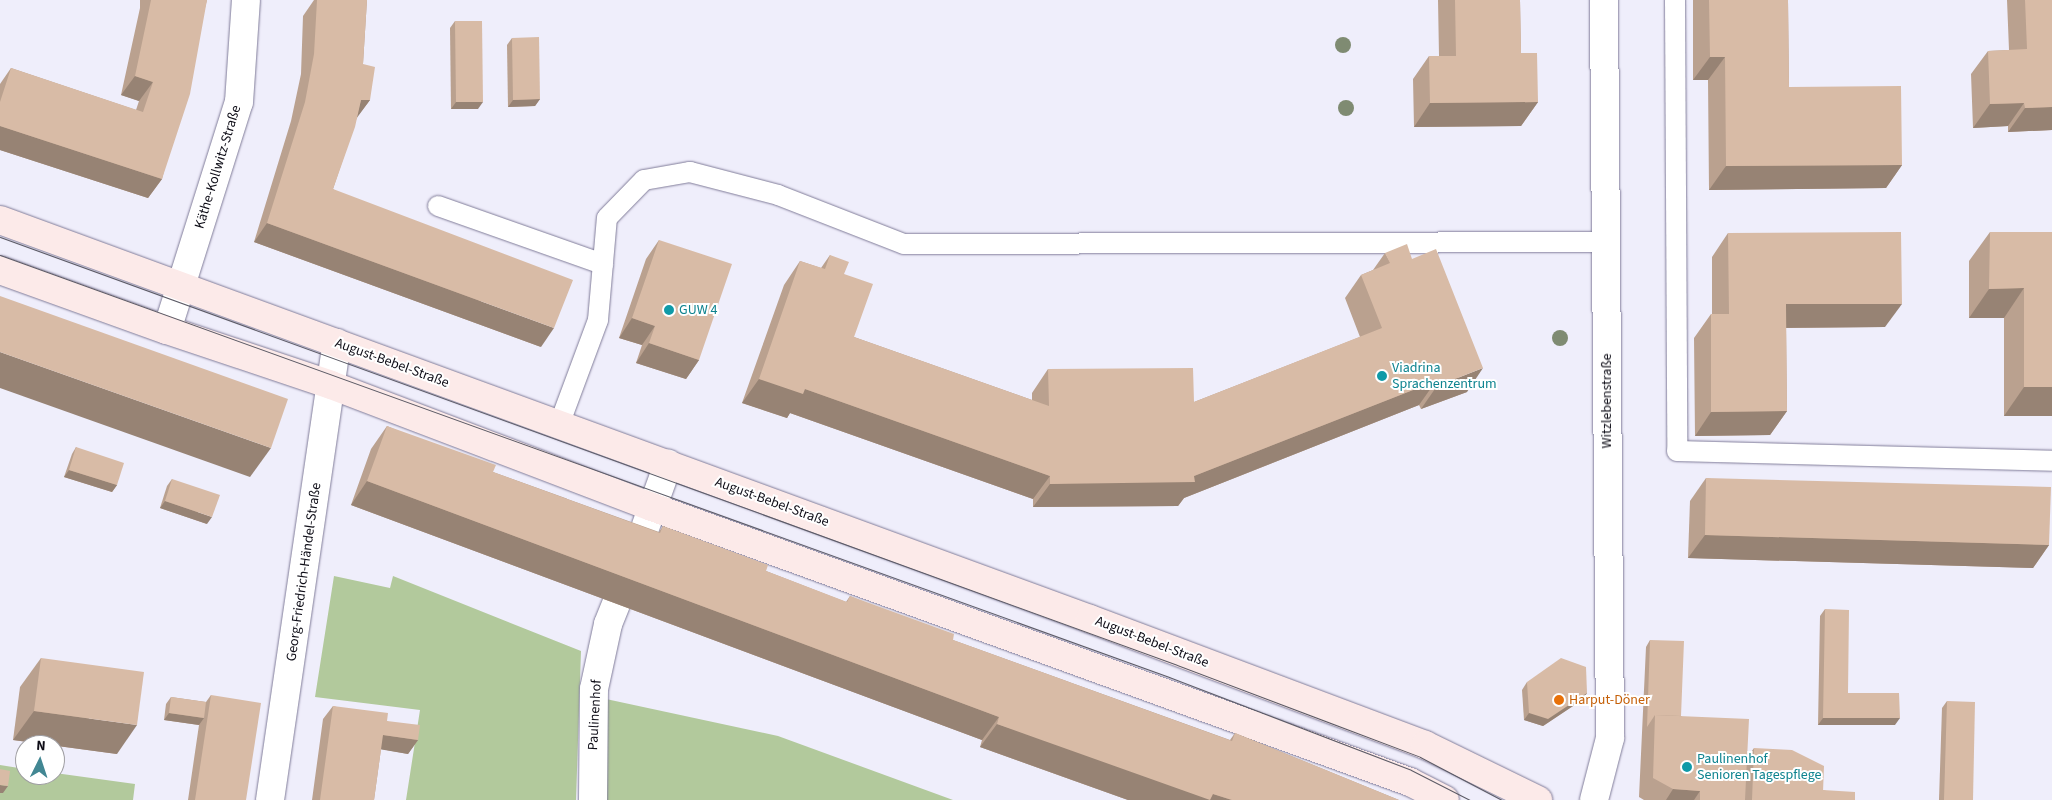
<!DOCTYPE html>
<meta charset="utf-8">
<style>
body{margin:0}
#map{position:relative;width:2052px;height:800px;overflow:hidden;background:#efeefb;font-family:"Source Sans 3",sans-serif}
div>[style]{position:absolute}
.green>*{inset:0;background:#b2c99c}
.roads{filter:drop-shadow(0 0 1px #807c99) drop-shadow(0 0 1px #807c99)}
.lane>*{height:20px;margin:-10px;padding:0 10px;transform-origin:10px;border-radius:10px;background:#fff}
.street>*{height:28px;margin:-14px;padding:0 14px;transform-origin:14px;border-radius:14px;background:#fff}
.secondary>*{height:28px;margin:-14px;padding:0 14px;transform-origin:14px;border-radius:14px;background:#fceae9}
.tram>*{height:1px;margin:-0.5px;padding:0 0.5px;transform-origin:0.5px;border-radius:0.5px;background:#5b5a65}
.trees>*{width:16px;height:16px;margin:-8px;border-radius:50%;background:#7f8b72}
.wall>*{inset:0;background:#baa18f}
.shaded-wall>*{inset:0;background:#978374}
.building>*{inset:0;background:#d8bba6}
.dots>*{width:14px;height:14px;translate:-50% -50%;box-sizing:border-box;border:2px solid #fff;border-radius:50%}
span{translate:-50% -50%;white-space:nowrap;text-align:center;line-height:1.15;-webkit-text-stroke:4px #fff;paint-order:stroke}
.street-label{font-size:14px;color:#0e0d17}
.culture-label{font-size:14px;color:#0d838f}
.left{translate:0 -50%;text-align:left}
.food-label{font-size:14px;color:#c56008}
.north{position:absolute;left:15px;top:735px;width:50px;height:50px;box-sizing:border-box;background:#fff;border:1px solid #9f9ea2;border-radius:50%;rotate:4deg;font-size:14px;font-weight:700;line-height:20px;text-align:center;color:#0e0d17}
.north::after{content:'';display:block;margin:auto;width:18px;height:22px;background:#428793;clip-path:polygon(50% 0,100% 100%,50% 72%,0 100%)}
</style>
<div id="map">
<div class="green">
<i style="clip-path:polygon(334px 576px,390px 588px,393px 576px,581px 651px,576px 800px,406px 800px,420px 710px,315px 697px)"></i>
<i style="clip-path:polygon(606px 699px,778px 736px,953px 800px,606px 800px)"></i>
<i style="clip-path:polygon(0 765px,25px 769px,25px 775px,55px 775px,55px 773px,135px 784px,133px 800px,0 800px)"></i>
</div>
<div class="roads">
<div class="lane">
<i style="left:1675px;top:0;width:451px;rotate:89.7deg"></i>
<i style="left:1677px;top:451px;width:375px;rotate:1.5deg"></i>
<i style="left:438px;top:206px;width:175px;rotate:19.4deg"></i>
<i style="left:559px;top:425px;width:112px;rotate:-69.6deg"></i>
<i style="left:598px;top:320px;width:102px;rotate:-85deg"></i>
<i style="left:607px;top:218px;width:53px;rotate:-45.8deg"></i>
<i style="left:644px;top:180px;width:47px;rotate:-9.9deg"></i>
<i style="left:690px;top:172px;width:91px;rotate:14.6deg"></i>
<i style="left:778px;top:195px;width:135px;rotate:21.3deg"></i>
<i style="left:904px;top:244px;width:702px;rotate:-0.16deg"></i>
</div>
<div class="street">
<i style="left:167px;top:330px;width:239px;rotate:-72.5deg"></i>
<i style="left:239px;top:102px;width:102px;rotate:-86.1deg"></i>
<i style="left:636px;top:553px;width:95px;rotate:-70.2deg"></i>
<i style="left:270px;top:800px;width:462px;rotate:-81.7deg"></i>
<i style="left:593px;top:800px;width:111px;rotate:-89.5deg"></i>
<i style="left:594px;top:689px;width:66px;rotate:-77.8deg"></i>
<i style="left:608px;top:624px;width:22px;rotate:-68deg"></i>
<i style="left:1594px;top:800px;width:64px;rotate:-75.5deg"></i>
<i style="left:1610px;top:738px;width:738px;rotate:-90.47deg"></i>
</div>
<div class="secondary">
<i style="left:0;top:220px;width:1161px;rotate:20.11deg"></i>
<i style="left:1090px;top:619px;width:358px;rotate:20.6deg"></i>
<i style="left:1425px;top:745px;width:126px;rotate:26deg"></i>
<i style="left:0;top:270px;width:177px;rotate:19.8deg"></i>
<i style="left:167px;top:330px;width:173px;rotate:18.5deg"></i>
<i style="left:331px;top:385px;width:343px;rotate:20.8deg"></i>
<i style="left:652px;top:507px;width:806px;rotate:19.94deg"></i>
<i style="left:1410px;top:782px;width:39px;rotate:27deg"></i>
</div>
</div>
<div class="tram">
<i style="left:0;top:237px;width:1252px;rotate:19.98deg"></i>
<i style="left:1177px;top:665px;width:260px;rotate:20.7deg"></i>
<i style="left:1420px;top:757px;width:93px;rotate:27.7deg"></i>
<i style="left:0;top:255px;width:1243px;rotate:19.85deg"></i>
<i style="left:1169px;top:677px;width:259px;rotate:21deg"></i>
<i style="left:1411px;top:770px;width:66px;rotate:27deg"></i>
</div>
<div class="trees">
<i style="left:1343px;top:45px"></i>
<i style="left:1346px;top:108px"></i>
<i style="left:1560px;top:338px"></i>
</div>
<div class="wall">
<i style="clip-path:polygon(140px 0,207px 0,162px 179px,148px 198px,0 150px,0 84px,11px 68px,136px 110px,139px 101px,121px 95px,140px 8px)"></i>
<i style="clip-path:polygon(314px 0,367px 0,363px 64px,370px 100px,357px 117px,333px 189px,541px 347px,254px 242px,291px 121px,301px 74px,303px 16px)"></i>
<i style="clip-path:polygon(1438px 0,1520px 0,1521px 53px,1538px 102px,1521px 126px,1414px 127px,1413px 79px,1429px 56px,1439px 56px)"></i>
<i style="clip-path:polygon(1693px 0,1788px 0,1789px 87px,1902px 165px,1886px 188px,1709px 190px,1708px 80px,1693px 80px)"></i>
<i style="clip-path:polygon(2007px 0,2052px 0,2052px 130px,2008px 132px,2008px 126px,1973px 128px,1971px 74px,1988px 51px,2009px 50px)"></i>
<i style="clip-path:polygon(455px 21px,478px 109px,451px 109px,450px 28px)"></i>
<i style="clip-path:polygon(512px 38px,540px 99px,535px 106px,508px 107px,507px 45px)"></i>
<i style="clip-path:polygon(1990px 232px,2052px 232px,2052px 416px,2004px 416px,2004px 318px,1969px 318px,1969px 261px)"></i>
<i style="clip-path:polygon(1728px 233px,1885px 327px,1786px 328px,1787px 411px,1770px 435px,1695px 436px,1694px 338px,1711px 314px,1712px 314px,1712px 257px)"></i>
<i style="clip-path:polygon(659px 240px,699px 360px,686px 379px,636px 363px,642px 345px,619px 338px,646px 259px)"></i>
<i style="clip-path:polygon(1385px 253px,1467px 392px,1421px 409px,1419px 405px,1184px 498px,1178px 506px,1033px 507px,1033px 499px,790px 413px,787px 418px,742px 403px,784px 285px,800px 261px,821px 268px,830px 255px,844px 274px,854px 337px,1032px 400px,1032px 393px,1048px 369px,1194px 402px,1360px 337px,1345px 298px,1361px 275px,1373px 270px)"></i>
<i style="clip-path:polygon(387px 426px,493px 472px,659px 532px,663px 526px,766px 571px,846px 602px,850px 596px,953px 640px,1230px 740px,1235px 733px,1399px 800px,1128px 800px,980px 747px,982px 740px,351px 505px,371px 449px)"></i>
<i style="clip-path:polygon(76px 447px,117px 485px,112px 492px,64px 477px,72px 454px)"></i>
<i style="clip-path:polygon(1706px 478px,2049px 545px,2033px 568px,1688px 558px,1690px 501px)"></i>
<i style="clip-path:polygon(172px 479px,207px 524px,160px 508px,167px 486px)"></i>
<i style="clip-path:polygon(1825px 609px,1848px 693px,1895px 725px,1818px 725px,1820px 616px)"></i>
<i style="clip-path:polygon(1650px 640px,1681px 716px,1747px 758px,1754px 748px,1823px 790px,1855px 800px,1644px 800px,1639px 797px,1646px 647px)"></i>
<i style="clip-path:polygon(41px 658px,117px 754px,13px 740px,20px 687px)"></i>
<i style="clip-path:polygon(1527px 682px,1587px 693px,1582px 700px,1543px 726px,1524px 720px,1522px 690px)"></i>
<i style="clip-path:polygon(211px 695px,246px 800px,188px 800px,199px 725px,164px 720px,166px 704px,171px 697px,206px 702px)"></i>
<i style="clip-path:polygon(1947px 701px,1973px 800px,1939px 800px,1942px 708px)"></i>
<i style="clip-path:polygon(333px 706px,387px 721px,418px 740px,408px 754px,381px 749px,374px 800px,312px 800px,323px 719px)"></i>
</div>
<div class="shaded-wall">
<i style="clip-path:polygon(1710px 57px,1725px 57px,1708px 80px,1693px 80px)"></i>
<i style="clip-path:polygon(135px 76px,153px 82px,139px 101px,121px 95px)"></i>
<i style="clip-path:polygon(540px 99px,535px 106px,508px 107px,513px 100px)"></i>
<i style="clip-path:polygon(361px 100px,370px 100px,356px 119px)"></i>
<i style="clip-path:polygon(456px 102px,483px 102px,478px 109px,451px 109px)"></i>
<i style="clip-path:polygon(1538px 102px,1521px 126px,1414px 127px,1430px 103px)"></i>
<i style="clip-path:polygon(2024px 103px,2008px 126px,1973px 128px,1990px 104px)"></i>
<i style="clip-path:polygon(2052px 107px,2052px 130px,2008px 132px,2025px 108px)"></i>
<i style="clip-path:polygon(0 126px,162px 179px,148px 198px,0 150px)"></i>
<i style="clip-path:polygon(1902px 165px,1886px 188px,1709px 190px,1726px 166px)"></i>
<i style="clip-path:polygon(267px 223px,554px 328px,541px 347px,254px 242px)"></i>
<i style="clip-path:polygon(2024px 288px,2004px 318px,1969px 318px,1989px 289px)"></i>
<i style="clip-path:polygon(1786px 304px,1902px 304px,1885px 327px,1770px 328px)"></i>
<i style="clip-path:polygon(632px 318px,655px 326px,642px 345px,619px 338px)"></i>
<i style="clip-path:polygon(649px 343px,699px 360px,686px 379px,636px 363px)"></i>
<i style="clip-path:polygon(0 352px,271px 448px,250px 477px,0 388px)"></i>
<i style="clip-path:polygon(1483px 368px,1467px 392px,1421px 409px,1437px 386px)"></i>
<i style="clip-path:polygon(759px 379px,805px 389px,1050px 476px,1033px 499px,790px 413px,787px 418px,742px 403px)"></i>
<i style="clip-path:polygon(1436px 381px,1419px 405px,1184px 498px,1178px 506px,1033px 507px,1050px 484px,1194px 476px)"></i>
<i style="clip-path:polygon(2024px 387px,2052px 387px,2052px 416px,2004px 416px)"></i>
<i style="clip-path:polygon(1787px 411px,1770px 435px,1695px 436px,1711px 412px)"></i>
<i style="clip-path:polygon(69px 470px,117px 485px,112px 492px,64px 477px)"></i>
<i style="clip-path:polygon(367px 481px,999px 717px,982px 740px,351px 505px)"></i>
<i style="clip-path:polygon(165px 501px,212px 517px,207px 524px,160px 508px)"></i>
<i style="clip-path:polygon(1705px 535px,2049px 545px,2033px 568px,1688px 558px)"></i>
<i style="clip-path:polygon(1587px 693px,1582px 700px,1543px 726px,1524px 720px,1529px 713px)"></i>
<i style="clip-path:polygon(34px 711px,137px 725px,117px 754px,13px 740px)"></i>
<i style="clip-path:polygon(169px 713px,204px 718px,199px 725px,164px 720px)"></i>
<i style="clip-path:polygon(1823px 718px,1900px 718px,1895px 725px,1818px 725px)"></i>
<i style="clip-path:polygon(997px 724px,1213px 794px,1232px 800px,1128px 800px,980px 747px)"></i>
<i style="clip-path:polygon(383px 735px,418px 740px,408px 754px,373px 748px)"></i>
<i style="clip-path:polygon(0 785px,8px 786px,3px 793px,0 793px)"></i>
<i style="clip-path:polygon(1673px 789px,1700px 791px,1694px 800px,1666px 800px)"></i>
</div>
<div class="building">
<i style="clip-path:polygon(151px 0,207px 0,190px 94px,162px 179px,0 126px,0 102px,11px 68px,143px 112px,153px 82px,135px 76px)"></i>
<i style="clip-path:polygon(317px 0,367px 0,363px 64px,375px 67px,370px 100px,361px 100px,355px 127px,333px 189px,573px 280px,554px 328px,267px 223px,305px 102px,314px 54px)"></i>
<i style="clip-path:polygon(1455px 0,1520px 0,1521px 53px,1537px 53px,1538px 102px,1430px 103px,1429px 56px,1456px 56px)"></i>
<i style="clip-path:polygon(1709px 0,1788px 0,1789px 87px,1901px 86px,1902px 165px,1726px 166px,1725px 57px,1710px 57px)"></i>
<i style="clip-path:polygon(2025px 0,2052px 0,2052px 107px,2025px 108px,2024px 103px,1990px 104px,1988px 51px,2027px 49px)"></i>
<i style="clip-path:polygon(455px 21px,482px 21px,483px 102px,456px 102px)"></i>
<i style="clip-path:polygon(539px 37px,540px 99px,513px 100px,512px 38px)"></i>
<i style="clip-path:polygon(1901px 232px,1902px 304px,1786px 304px,1787px 411px,1711px 412px,1711px 314px,1729px 314px,1728px 233px)"></i>
<i style="clip-path:polygon(1990px 232px,2052px 232px,2052px 387px,2024px 387px,2024px 288px,1989px 289px)"></i>
<i style="clip-path:polygon(659px 240px,732px 264px,699px 360px,649px 343px,655px 326px,632px 318px)"></i>
<i style="clip-path:polygon(1407px 244px,1412px 259px,1436px 249px,1483px 368px,1437px 386px,1436px 381px,1194px 476px,1195px 482px,1050px 484px,1050px 476px,805px 389px,803px 394px,759px 379px,800px 261px,825px 269px,830px 255px,849px 262px,844px 274px,873px 284px,854px 337px,1049px 406px,1048px 369px,1193px 368px,1194px 402px,1382px 328px,1361px 275px,1390px 263px,1385px 253px)"></i>
<i style="clip-path:polygon(0 296px,288px 399px,271px 448px,0 352px)"></i>
<i style="clip-path:polygon(387px 426px,496px 465px,493px 472px,660px 533px,663px 526px,768px 565px,766px 571px,847px 602px,850px 596px,954px 634px,953px 640px,1232px 741px,1235px 733px,1399px 800px,1232px 800px,1213px 794px,1210px 800px,997px 724px,999px 717px,367px 481px)"></i>
<i style="clip-path:polygon(76px 447px,124px 463px,117px 485px,69px 470px)"></i>
<i style="clip-path:polygon(1706px 478px,2051px 487px,2049px 545px,1705px 535px)"></i>
<i style="clip-path:polygon(172px 479px,220px 495px,212px 517px,165px 501px)"></i>
<i style="clip-path:polygon(1825px 609px,1849px 610px,1848px 693px,1899px 693px,1900px 718px,1823px 718px)"></i>
<i style="clip-path:polygon(1650px 640px,1684px 641px,1681px 716px,1655px 715px,1647px 727px)"></i>
<i style="clip-path:polygon(41px 658px,144px 672px,137px 725px,34px 711px)"></i>
<i style="clip-path:polygon(1561px 658px,1586px 667px,1587px 693px,1548px 719px,1529px 713px,1527px 682px)"></i>
<i style="clip-path:polygon(211px 695px,261px 703px,246px 800px,195px 800px)"></i>
<i style="clip-path:polygon(171px 697px,206px 702px,204px 718px,169px 713px)"></i>
<i style="clip-path:polygon(1947px 701px,1975px 702px,1973px 800px,1944px 800px)"></i>
<i style="clip-path:polygon(333px 706px,388px 713px,387px 721px,420px 725px,418px 740px,383px 735px,374px 800px,320px 800px)"></i>
<i style="clip-path:polygon(1655px 715px,1749px 719px,1745px 800px,1700px 800px,1700px 791px,1673px 789px,1653px 778px)"></i>
<i style="clip-path:polygon(1754px 748px,1792px 750px,1824px 766px,1823px 792px,1836px 792px,1836px 800px,1752px 800px)"></i>
<i style="clip-path:polygon(0 769px,10px 771px,8px 786px,0 785px)"></i>
<i style="clip-path:polygon(1823px 790px,1855px 792px,1855px 800px,1836px 800px,1836px 792px,1823px 792px)"></i>
</div>
<div class="dots">
<i style="left:669px;top:310px;background:#0f9aa8"></i>
<i style="left:1382px;top:376px;background:#0f9aa8"></i>
<i style="left:1559px;top:700px;background:#e8710a"></i>
<i style="left:1687px;top:767px;background:#0f9aa8"></i>
</div>
<div class="street-label">
<span style="left:218px;top:167px;rotate:-73deg">Käthe-Kollwitz-Straße</span>
<span style="left:392px;top:363px;rotate:20deg">August-Bebel-Straße</span>
<span style="left:1607px;top:401px;rotate:-90deg">Witzlebenstraße</span>
<span style="left:772px;top:502px;rotate:20deg">August-Bebel-Straße</span>
<span style="left:304px;top:572px;rotate:-82deg">Georg-Friedrich-Händel-Straße</span>
<span style="left:1152px;top:642px;rotate:21deg">August-Bebel-Straße</span>
<span style="left:595px;top:715px;rotate:-87deg">Paulinenhof</span>
</div>
<div class="culture-label">
<span class="left" style="left:679px;top:310px">GUW 4</span>
<span class="left" style="left:1392px;top:376px">Viadrina<br>Sprachenzentrum</span>
<span class="left" style="left:1697px;top:767px">Paulinenhof<br>Senioren Tagespflege</span>
</div>
<div class="food-label">
<span class="left" style="left:1569px;top:700px">Harput-Döner</span>
</div>
<div class="north">N</div>
</div>
